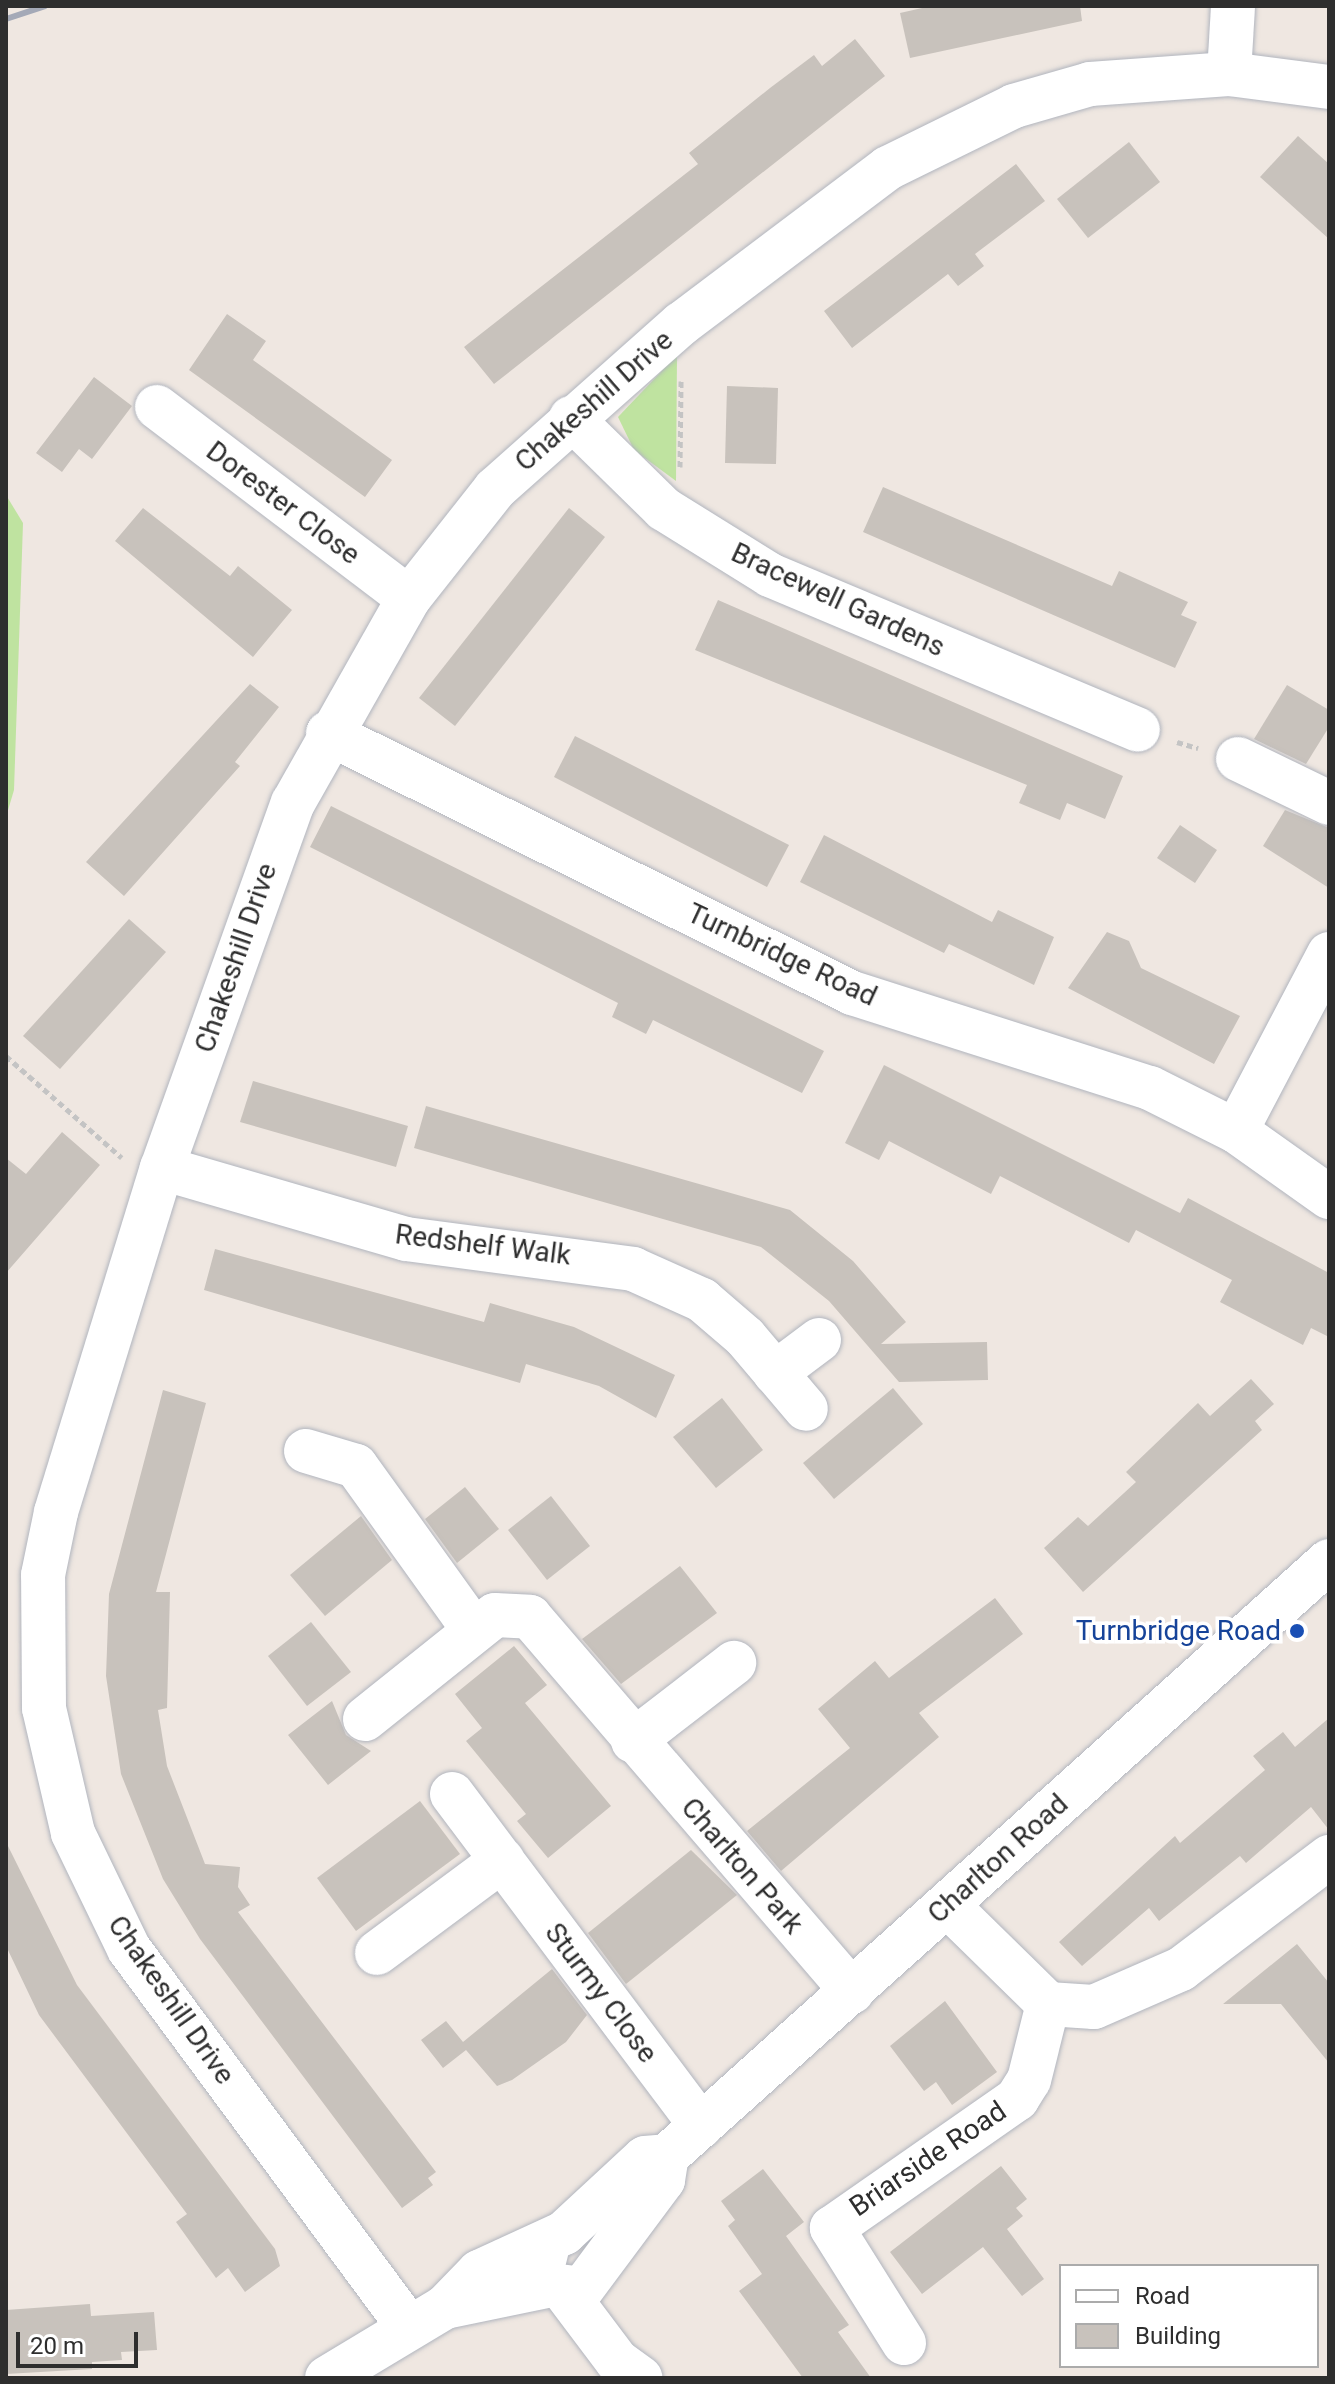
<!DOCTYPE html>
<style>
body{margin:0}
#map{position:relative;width:1335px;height:2384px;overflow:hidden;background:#efe7e1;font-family:Roboto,sans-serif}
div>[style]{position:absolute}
.green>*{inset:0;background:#bfe3a0}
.building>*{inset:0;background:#c8c2bc}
.path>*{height:5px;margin-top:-2.5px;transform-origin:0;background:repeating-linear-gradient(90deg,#c4c4c4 0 6px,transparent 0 10px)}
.roads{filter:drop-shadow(0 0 2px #b1b5be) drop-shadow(0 0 2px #b1b5be)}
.minor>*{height:44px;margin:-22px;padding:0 22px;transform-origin:22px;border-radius:22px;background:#fff}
.rail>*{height:6px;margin:-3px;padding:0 3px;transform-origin:3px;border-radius:3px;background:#a4a9b7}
.dots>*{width:22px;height:22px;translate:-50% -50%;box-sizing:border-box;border:4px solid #fff;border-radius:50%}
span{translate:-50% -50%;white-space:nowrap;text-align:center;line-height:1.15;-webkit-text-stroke:7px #fff;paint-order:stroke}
.street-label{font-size:28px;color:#2e2e2e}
.transit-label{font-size:28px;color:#164399}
.right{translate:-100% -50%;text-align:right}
.frame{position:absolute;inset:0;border:8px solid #2e2e2e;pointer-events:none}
.legend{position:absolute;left:1059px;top:2264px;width:260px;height:104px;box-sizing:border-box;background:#fff;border:2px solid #ababab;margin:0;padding:10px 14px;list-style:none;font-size:24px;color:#2e2e2e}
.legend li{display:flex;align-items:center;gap:16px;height:40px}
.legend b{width:40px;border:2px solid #ababab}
.scale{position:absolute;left:16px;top:2332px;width:122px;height:36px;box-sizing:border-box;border:4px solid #2e2e2e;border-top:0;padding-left:10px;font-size:24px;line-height:28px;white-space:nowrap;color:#2e2e2e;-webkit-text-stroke:6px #fff;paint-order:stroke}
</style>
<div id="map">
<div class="green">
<i style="clip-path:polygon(677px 355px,676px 481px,634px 450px,618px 417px)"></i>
<i style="clip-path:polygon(6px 495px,23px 523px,14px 790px,6px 817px)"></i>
</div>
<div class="building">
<i style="clip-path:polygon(931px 6px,1080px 6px,1082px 21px,910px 58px,900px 13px)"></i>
<i style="clip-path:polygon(855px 39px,885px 76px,494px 384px,464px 347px,698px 164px,689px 153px,770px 88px,814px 55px,822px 66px)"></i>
<i style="clip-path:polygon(1298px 136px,1329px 164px,1329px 239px,1260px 177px)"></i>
<i style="clip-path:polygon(1129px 142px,1160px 182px,1088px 238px,1057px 199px)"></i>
<i style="clip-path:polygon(1016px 164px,1045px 201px,975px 254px,984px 266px,958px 286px,948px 274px,852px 348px,824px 311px)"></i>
<i style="clip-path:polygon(227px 314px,266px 341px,253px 360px,392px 460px,365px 497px,189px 370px)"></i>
<i style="clip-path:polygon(94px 377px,132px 406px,92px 459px,79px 449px,62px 472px,36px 453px)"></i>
<i style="clip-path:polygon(727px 386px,778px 388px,776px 464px,725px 463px)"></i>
<i style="clip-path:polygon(883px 487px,1112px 586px,1119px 571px,1188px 602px,1181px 615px,1197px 622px,1175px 668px,863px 532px)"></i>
<i style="clip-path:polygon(143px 508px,230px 576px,238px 566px,292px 610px,253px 657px,115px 541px)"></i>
<i style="clip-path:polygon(569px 508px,605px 537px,455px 726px,419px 698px)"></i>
<i style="clip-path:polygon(718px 600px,1123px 776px,1105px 819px,1067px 803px,1060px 820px,1019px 803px,1027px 785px,695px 650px)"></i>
<i style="clip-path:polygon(250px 684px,279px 707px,235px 762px,240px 766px,124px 896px,86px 862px)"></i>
<i style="clip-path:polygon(1287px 685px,1329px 710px,1329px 727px,1306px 764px,1254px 739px)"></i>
<i style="clip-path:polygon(575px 736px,789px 845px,767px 887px,554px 777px)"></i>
<i style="clip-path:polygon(331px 806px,824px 1051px,802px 1093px,653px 1020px,646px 1034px,612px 1017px,618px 1003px,310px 847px)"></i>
<i style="clip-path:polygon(1285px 810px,1329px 828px,1329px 888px,1263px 846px)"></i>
<i style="clip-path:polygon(1180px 825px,1217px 850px,1195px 883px,1157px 858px)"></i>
<i style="clip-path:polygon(824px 835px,992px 922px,998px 910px,1054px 937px,1034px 985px,949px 944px,944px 953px,800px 882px)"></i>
<i style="clip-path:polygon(129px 919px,166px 952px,60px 1069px,23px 1036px)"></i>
<i style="clip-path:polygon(1107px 932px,1129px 941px,1141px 968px,1240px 1016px,1214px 1064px,1068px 988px)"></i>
<i style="clip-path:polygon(884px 1065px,1180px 1213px,1188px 1198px,1329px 1273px,1329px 1337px,1311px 1328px,1303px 1345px,1220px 1302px,1232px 1280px,1136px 1230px,1129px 1243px,1000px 1176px,991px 1194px,889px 1141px,879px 1160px,845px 1143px)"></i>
<i style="clip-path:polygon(253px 1081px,408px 1126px,396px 1167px,240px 1122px)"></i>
<i style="clip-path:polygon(426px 1106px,790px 1210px,853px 1261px,906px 1322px,881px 1344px,987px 1342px,988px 1380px,899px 1382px,829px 1301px,761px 1247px,414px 1148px)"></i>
<i style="clip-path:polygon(62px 1132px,100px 1165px,6px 1273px,6px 1158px,26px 1174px)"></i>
<i style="clip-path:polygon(215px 1249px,484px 1322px,490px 1303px,574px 1327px,675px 1375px,656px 1418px,599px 1386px,526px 1364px,520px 1383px,204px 1290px)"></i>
<i style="clip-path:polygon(1251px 1379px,1274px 1404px,1255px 1421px,1262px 1430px,1083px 1592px,1044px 1548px,1078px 1517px,1088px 1526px,1136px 1482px,1126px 1472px,1198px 1403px,1210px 1416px)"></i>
<i style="clip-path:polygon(893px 1388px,923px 1424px,834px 1499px,803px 1463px)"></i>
<i style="clip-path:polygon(163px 1390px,206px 1403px,156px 1592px,170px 1592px,167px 1708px,158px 1710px,167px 1766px,205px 1864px,240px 1867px,238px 1887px,250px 1905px,238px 1912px,436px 2172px,428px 2178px,433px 2185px,402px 2208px,200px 1939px,163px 1879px,121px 1774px,106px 1676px,109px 1594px)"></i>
<i style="clip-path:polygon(722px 1398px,763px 1450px,716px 1488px,673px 1437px)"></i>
<i style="clip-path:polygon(465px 1487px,499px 1529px,457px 1563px,425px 1519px)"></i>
<i style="clip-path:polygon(551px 1496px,590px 1546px,547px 1580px,508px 1530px)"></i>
<i style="clip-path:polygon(361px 1516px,392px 1560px,325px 1616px,290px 1575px)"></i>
<i style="clip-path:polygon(680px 1566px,717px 1613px,621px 1684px,582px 1639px)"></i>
<i style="clip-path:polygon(995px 1598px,1023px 1634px,919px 1713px,939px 1737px,781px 1871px,747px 1831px,850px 1748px,818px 1709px,875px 1661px,889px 1678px)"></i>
<i style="clip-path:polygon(311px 1622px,351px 1672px,307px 1706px,268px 1656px)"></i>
<i style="clip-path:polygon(514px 1646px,547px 1685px,525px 1703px,611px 1806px,548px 1858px,517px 1821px,526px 1814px,466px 1741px,482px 1728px,455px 1694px)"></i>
<i style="clip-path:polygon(332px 1701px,346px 1735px,371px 1751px,328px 1785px,288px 1735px)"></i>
<i style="clip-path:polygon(1329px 1718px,1329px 1830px,1311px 1807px,1246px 1863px,1240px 1856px,1159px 1921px,1149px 1908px,1082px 1966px,1059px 1942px,1175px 1836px,1180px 1843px,1265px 1770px,1253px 1756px,1283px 1732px,1295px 1747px)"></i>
<i style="clip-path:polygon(420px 1801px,460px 1854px,356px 1931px,317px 1878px)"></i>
<i style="clip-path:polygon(6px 1842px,77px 1985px,275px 2249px,280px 2266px,245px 2292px,228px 2268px,216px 2278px,176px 2222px,187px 2214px,39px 2015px,6px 1946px)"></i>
<i style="clip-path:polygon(691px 1850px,737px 1895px,626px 1984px,588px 1933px)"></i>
<i style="clip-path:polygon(1297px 1944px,1329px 1983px,1329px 2063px,1281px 2004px,1223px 2004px)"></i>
<i style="clip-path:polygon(552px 1969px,587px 2015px,566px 2042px,512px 2080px,497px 2086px,466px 2050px,443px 2068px,421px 2040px,446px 2021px,463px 2042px)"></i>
<i style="clip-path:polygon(945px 2001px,997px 2072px,952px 2105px,936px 2082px,924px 2091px,890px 2046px)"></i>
<i style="clip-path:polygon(1001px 2166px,1027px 2199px,1016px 2208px,1023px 2216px,1007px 2229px,1044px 2279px,1022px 2296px,983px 2247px,922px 2294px,890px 2252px)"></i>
<i style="clip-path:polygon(763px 2169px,804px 2222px,786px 2236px,849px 2325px,838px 2332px,871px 2378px,803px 2378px,739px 2291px,762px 2274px,728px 2226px,735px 2220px,721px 2201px)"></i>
<i style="clip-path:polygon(90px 2304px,91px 2316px,154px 2312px,157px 2350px,121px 2352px,122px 2360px,92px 2362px,92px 2369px,6px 2374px,6px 2310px)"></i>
</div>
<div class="path">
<i style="left:680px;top:467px;width:86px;rotate:-89.3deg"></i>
<i style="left:1177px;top:742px;width:22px;rotate:16deg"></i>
<i style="left:6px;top:1056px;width:154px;rotate:41.3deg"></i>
</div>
<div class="roads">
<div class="minor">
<i style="left:1229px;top:74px;width:68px;rotate:-86.6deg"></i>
<i style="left:157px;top:407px;width:316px;rotate:37.2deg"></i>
<i style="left:571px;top:418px;width:130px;rotate:44.4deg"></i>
<i style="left:664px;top:509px;width:125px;rotate:31.9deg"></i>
<i style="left:770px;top:575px;width:399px;rotate:22.8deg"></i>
<i style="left:328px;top:733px;width:585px;rotate:26.39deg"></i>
<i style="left:852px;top:993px;width:313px;rotate:17.7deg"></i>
<i style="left:1150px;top:1088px;width:96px;rotate:26.6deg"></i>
<i style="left:1236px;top:1131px;width:114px;rotate:35.4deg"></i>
<i style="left:1238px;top:759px;width:101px;rotate:25.8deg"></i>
<i style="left:1236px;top:1131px;width:200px;rotate:-62.3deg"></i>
<i style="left:162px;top:1168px;width:254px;rotate:16.2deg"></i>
<i style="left:406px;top:1239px;width:229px;rotate:7.5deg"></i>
<i style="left:633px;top:1269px;width:76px;rotate:24.2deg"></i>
<i style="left:702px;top:1300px;width:57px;rotate:40.7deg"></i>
<i style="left:745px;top:1337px;width:94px;rotate:49.7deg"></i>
<i style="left:775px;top:1373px;width:55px;rotate:-36.9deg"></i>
<i style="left:306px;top:1451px;width:52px;rotate:16.7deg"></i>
<i style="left:356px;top:1466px;width:201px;rotate:54.3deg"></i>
<i style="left:365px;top:1719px;width:166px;rotate:-38.7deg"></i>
<i style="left:495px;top:1615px;width:35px;rotate:3deg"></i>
<i style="left:530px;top:1617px;width:494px;rotate:49.3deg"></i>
<i style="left:633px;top:1741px;width:128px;rotate:-37.7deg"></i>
<i style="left:452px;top:1794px;width:415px;rotate:53.1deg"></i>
<i style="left:947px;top:1905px;width:141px;rotate:44.4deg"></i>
<i style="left:1048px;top:2004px;width:46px;rotate:3.7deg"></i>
<i style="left:1094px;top:2007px;width:95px;rotate:-23.6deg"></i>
<i style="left:1181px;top:1969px;width:186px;rotate:-37.1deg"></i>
<i style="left:377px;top:1953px;width:156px;rotate:-36.6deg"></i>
<i style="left:549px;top:2241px;width:32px;rotate:104deg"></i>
<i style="left:541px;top:2272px;width:16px;rotate:52deg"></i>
<i style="left:551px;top:2285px;width:31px;rotate:7deg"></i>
<i style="left:582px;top:2289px;width:136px;rotate:-53.4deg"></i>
<i style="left:663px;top:2180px;width:24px;rotate:-81deg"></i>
<i style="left:565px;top:2292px;width:86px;rotate:53deg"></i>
<i style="left:617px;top:2361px;width:29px;rotate:36deg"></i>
<i style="left:445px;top:2307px;width:108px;rotate:-11.7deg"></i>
<i style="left:408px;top:2326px;width:469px;rotate:-126.5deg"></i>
<i style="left:129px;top:1949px;width:129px;rotate:-115.8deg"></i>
<i style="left:73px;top:1833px;width:128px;rotate:-103.1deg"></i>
<i style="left:44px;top:1708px;width:133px;rotate:-90.4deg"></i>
<i style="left:43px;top:1575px;width:64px;rotate:-78.3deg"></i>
<i style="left:56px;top:1512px;width:360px;rotate:-72.9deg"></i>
<i style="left:162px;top:1168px;width:388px;rotate:-70.3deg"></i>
<i style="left:293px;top:803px;width:236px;rotate:-60.5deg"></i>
<i style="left:409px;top:598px;width:139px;rotate:-51.7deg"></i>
<i style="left:495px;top:489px;width:249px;rotate:-41.6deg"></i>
<i style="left:681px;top:324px;width:259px;rotate:-37deg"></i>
<i style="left:888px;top:168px;width:140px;rotate:-26.2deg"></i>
<i style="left:1014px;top:106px;width:79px;rotate:-16.1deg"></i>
<i style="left:1090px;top:84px;width:139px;rotate:-4.1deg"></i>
<i style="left:1229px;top:74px;width:101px;rotate:7.4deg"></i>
<i style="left:904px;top:2343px;width:136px;rotate:-122.1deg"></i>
<i style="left:832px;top:2228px;width:226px;rotate:-34.9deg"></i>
<i style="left:1017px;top:2099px;width:22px;rotate:-58deg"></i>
<i style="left:1029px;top:2080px;width:78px;rotate:-76deg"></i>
<i style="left:327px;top:2378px;width:138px;rotate:-31deg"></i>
<i style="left:445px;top:2307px;width:49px;rotate:-45.8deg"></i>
<i style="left:479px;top:2272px;width:94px;rotate:-24.6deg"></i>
<i style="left:564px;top:2233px;width:110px;rotate:-42.8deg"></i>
<i style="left:645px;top:2158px;width:22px;rotate:-5deg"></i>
<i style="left:667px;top:2156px;width:890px;rotate:-41.95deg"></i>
</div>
</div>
<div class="rail">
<i style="left:6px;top:19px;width:41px;rotate:-18.4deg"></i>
</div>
<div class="dots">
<i style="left:1297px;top:1631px;background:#1a4fb4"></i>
</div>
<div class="street-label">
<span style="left:594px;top:401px;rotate:-41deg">Chakeshill Drive</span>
<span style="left:283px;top:503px;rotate:37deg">Dorester Close</span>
<span style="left:838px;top:600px;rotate:25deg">Bracewell Gardens</span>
<span style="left:782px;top:955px;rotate:25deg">Turnbridge Road</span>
<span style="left:236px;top:958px;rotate:-71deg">Chakeshill Drive</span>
<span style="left:483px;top:1245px;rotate:7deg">Redshelf Walk</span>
<span style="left:998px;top:1859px;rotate:-42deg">Charlton Road</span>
<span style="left:742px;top:1866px;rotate:49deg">Charlton Park</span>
<span style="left:601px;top:1993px;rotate:53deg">Sturmy Close</span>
<span style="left:171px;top:2000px;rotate:55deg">Chakeshill Drive</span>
<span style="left:928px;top:2159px;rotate:-34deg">Briarside Road</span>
</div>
<div class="transit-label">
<span class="right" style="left:1281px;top:1631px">Turnbridge Road</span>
</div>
<div class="frame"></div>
<ul class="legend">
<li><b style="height:10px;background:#fff"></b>Road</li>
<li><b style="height:22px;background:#c8c2bc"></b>Building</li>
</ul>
<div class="scale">20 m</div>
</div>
